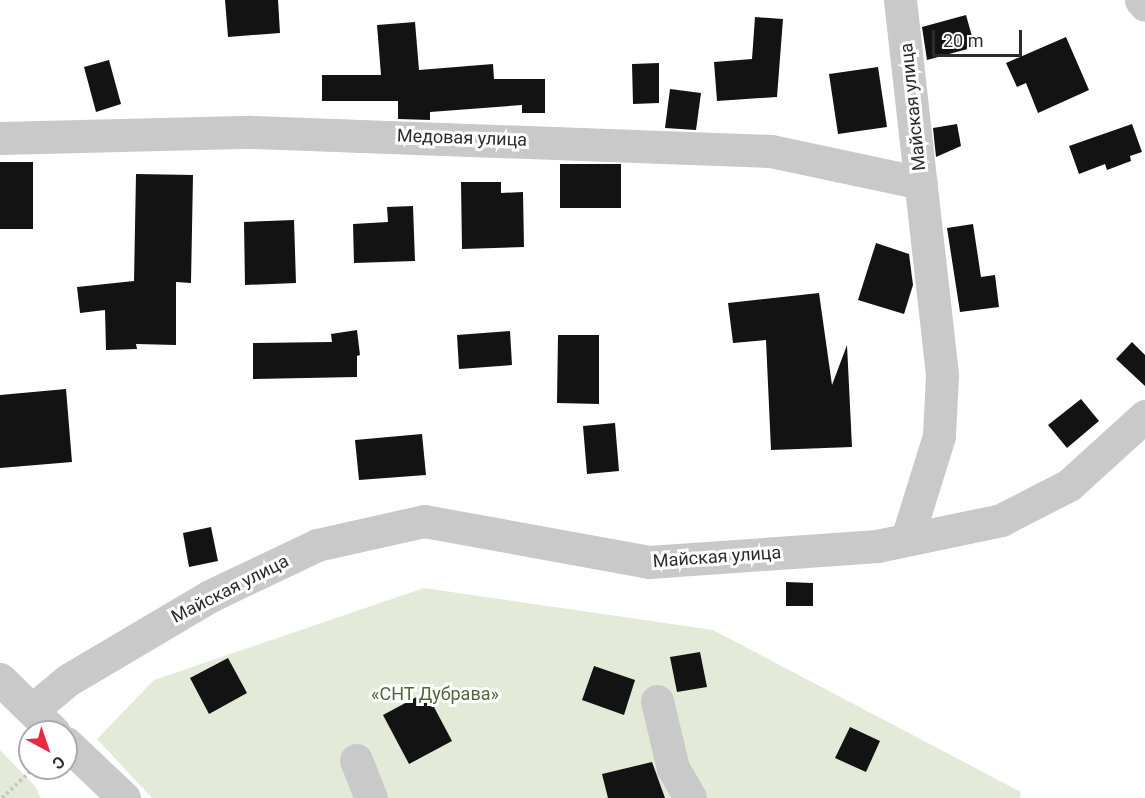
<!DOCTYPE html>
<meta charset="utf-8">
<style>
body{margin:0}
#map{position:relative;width:1145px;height:798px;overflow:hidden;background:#fff;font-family:Roboto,sans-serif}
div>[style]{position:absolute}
.green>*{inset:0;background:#e3ead8}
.building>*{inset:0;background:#131313}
.path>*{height:4px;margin-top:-2px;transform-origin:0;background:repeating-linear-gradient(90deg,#c9c9c9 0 3px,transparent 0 6px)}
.minor>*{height:33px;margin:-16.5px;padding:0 16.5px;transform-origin:16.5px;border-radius:16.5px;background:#c9c9c9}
span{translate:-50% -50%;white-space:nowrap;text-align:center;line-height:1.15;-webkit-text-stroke:6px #fff;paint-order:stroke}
.street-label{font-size:18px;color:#2c2c2c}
.park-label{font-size:18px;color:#516739}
.north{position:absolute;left:18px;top:720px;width:60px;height:60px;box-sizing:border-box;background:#fff;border:2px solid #ababab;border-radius:50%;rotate:140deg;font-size:16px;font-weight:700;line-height:24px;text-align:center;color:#2c2c2c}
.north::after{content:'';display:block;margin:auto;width:21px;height:27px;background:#e62a43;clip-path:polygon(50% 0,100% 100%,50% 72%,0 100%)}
.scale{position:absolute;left:932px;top:30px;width:90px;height:27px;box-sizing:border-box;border:3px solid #2c2c2c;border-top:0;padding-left:8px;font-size:18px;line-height:21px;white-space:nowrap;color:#2c2c2c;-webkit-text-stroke:4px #fff;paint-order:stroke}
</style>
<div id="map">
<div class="green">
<i style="clip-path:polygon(424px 588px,713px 630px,1021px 792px,1020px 798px,152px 798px,97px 739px,154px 680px)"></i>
<i style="clip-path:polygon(0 750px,35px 786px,41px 798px,0 798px)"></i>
</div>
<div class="building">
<i style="clip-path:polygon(225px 0,278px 0,280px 33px,228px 37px)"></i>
<i style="clip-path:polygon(966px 15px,975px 47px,927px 60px,922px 27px)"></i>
<i style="clip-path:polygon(755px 17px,783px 19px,777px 97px,717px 101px,714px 62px,752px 59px)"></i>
<i style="clip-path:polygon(415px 22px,419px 70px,493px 64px,494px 79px,545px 79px,545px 113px,522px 113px,522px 105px,430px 112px,430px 120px,398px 119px,398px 101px,322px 101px,322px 75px,381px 75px,377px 25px)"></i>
<i style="clip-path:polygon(1066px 37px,1089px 90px,1038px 113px,1026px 83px,1017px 87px,1006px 63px)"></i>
<i style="clip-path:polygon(109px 60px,121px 104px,96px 112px,84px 67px)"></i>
<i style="clip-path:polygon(659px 63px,659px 103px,633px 104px,632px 64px)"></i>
<i style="clip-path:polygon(878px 67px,887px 127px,838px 134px,829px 74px)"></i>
<i style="clip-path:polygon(670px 89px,701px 93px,696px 130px,665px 128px)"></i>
<i style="clip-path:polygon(957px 124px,961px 146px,936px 157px,933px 128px)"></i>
<i style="clip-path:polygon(1132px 124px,1142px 152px,1130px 156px,1131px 161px,1107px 170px,1105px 164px,1079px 174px,1069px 146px)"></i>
<i style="clip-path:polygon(0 162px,33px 162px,33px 229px,0 229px)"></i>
<i style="clip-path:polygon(560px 164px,621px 164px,621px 208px,560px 208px)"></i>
<i style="clip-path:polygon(136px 174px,193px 175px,191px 283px,176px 282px,176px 345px,136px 344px,137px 349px,106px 350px,105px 310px,80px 313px,77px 287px,134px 281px)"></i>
<i style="clip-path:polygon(461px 182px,501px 182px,501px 193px,523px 192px,524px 247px,462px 249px)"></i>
<i style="clip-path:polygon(413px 206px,415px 261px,354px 263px,353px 224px,388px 222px,387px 207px)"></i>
<i style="clip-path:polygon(294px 220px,296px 283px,245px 285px,244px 222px)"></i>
<i style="clip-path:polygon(973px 224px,981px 277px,995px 275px,999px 307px,960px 312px,947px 228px)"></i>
<i style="clip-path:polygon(876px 243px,909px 254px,913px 285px,904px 314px,858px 300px)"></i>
<i style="clip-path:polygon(819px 293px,832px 385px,847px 345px,852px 447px,771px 450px,766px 340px,733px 343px,728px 303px)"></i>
<i style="clip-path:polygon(357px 330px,360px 355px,357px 356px,357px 377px,253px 379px,253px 343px,332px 342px,331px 334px)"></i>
<i style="clip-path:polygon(510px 331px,512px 365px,459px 369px,457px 335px)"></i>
<i style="clip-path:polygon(558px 335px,599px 335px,599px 404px,557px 403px)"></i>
<i style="clip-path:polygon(1132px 342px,1145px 355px,1145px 386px,1116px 359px)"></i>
<i style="clip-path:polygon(66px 389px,72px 462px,0 468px,0 395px)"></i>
<i style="clip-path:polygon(1081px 399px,1099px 421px,1067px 448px,1048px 425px)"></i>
<i style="clip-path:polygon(615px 423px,619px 471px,587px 474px,583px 426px)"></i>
<i style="clip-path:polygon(422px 434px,426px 475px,359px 480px,355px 440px)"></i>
<i style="clip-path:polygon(211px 527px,218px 561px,189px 567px,183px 533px)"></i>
<i style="clip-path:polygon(786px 582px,813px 583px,813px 606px,786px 606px)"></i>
<i style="clip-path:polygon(700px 652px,707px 687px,677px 692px,670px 657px)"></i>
<i style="clip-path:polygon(228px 658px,247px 693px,209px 714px,190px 678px)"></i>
<i style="clip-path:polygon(594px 666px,635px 680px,624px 715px,582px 700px)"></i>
<i style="clip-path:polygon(426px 692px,452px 741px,409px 764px,383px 715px)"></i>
<i style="clip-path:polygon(850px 727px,880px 741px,866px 772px,835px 758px)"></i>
<i style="clip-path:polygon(652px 762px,665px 798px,608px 798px,602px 774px)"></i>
</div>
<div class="path">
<i style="left:2px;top:798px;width:44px;rotate:-43.2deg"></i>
</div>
<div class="minor">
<i style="left:900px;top:0;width:378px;rotate:83.6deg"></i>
<i style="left:942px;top:376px;width:60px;rotate:92.9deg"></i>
<i style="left:939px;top:436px;width:108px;rotate:107.3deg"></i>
<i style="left:1141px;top:0;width:6px;rotate:51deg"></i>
<i style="left:0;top:138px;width:251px;rotate:-1.4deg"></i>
<i style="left:251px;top:132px;width:520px;rotate:2.09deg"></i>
<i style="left:771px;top:151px;width:153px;rotate:12deg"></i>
<i style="left:0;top:679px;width:76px;rotate:44.5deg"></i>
<i style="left:657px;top:701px;width:69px;rotate:76.6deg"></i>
<i style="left:673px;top:768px;width:34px;rotate:60deg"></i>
<i style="left:32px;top:710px;width:47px;rotate:-39.8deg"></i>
<i style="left:68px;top:680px;width:165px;rotate:-30.6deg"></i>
<i style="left:210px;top:596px;width:119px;rotate:-25.5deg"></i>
<i style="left:317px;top:545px;width:110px;rotate:-12.6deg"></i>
<i style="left:424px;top:521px;width:229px;rotate:10.3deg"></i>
<i style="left:649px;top:562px;width:229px;rotate:-4deg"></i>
<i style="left:877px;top:546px;width:127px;rotate:-11.8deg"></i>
<i style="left:1001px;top:520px;width:76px;rotate:-27.2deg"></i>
<i style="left:1069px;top:485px;width:103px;rotate:-42.2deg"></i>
<i style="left:66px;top:743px;width:80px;rotate:43.5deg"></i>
<i style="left:356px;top:760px;width:41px;rotate:68.5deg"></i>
</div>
<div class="street-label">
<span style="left:913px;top:107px;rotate:-96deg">Майская улица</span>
<span style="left:462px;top:138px;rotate:2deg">Медовая улица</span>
<span style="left:717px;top:557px;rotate:-4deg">Майская улица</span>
<span style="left:230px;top:589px;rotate:-27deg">Майская улица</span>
</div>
<div class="park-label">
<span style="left:435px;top:694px">«СНТ Дубрава»</span>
</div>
<div class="north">С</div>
<div class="scale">20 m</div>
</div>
